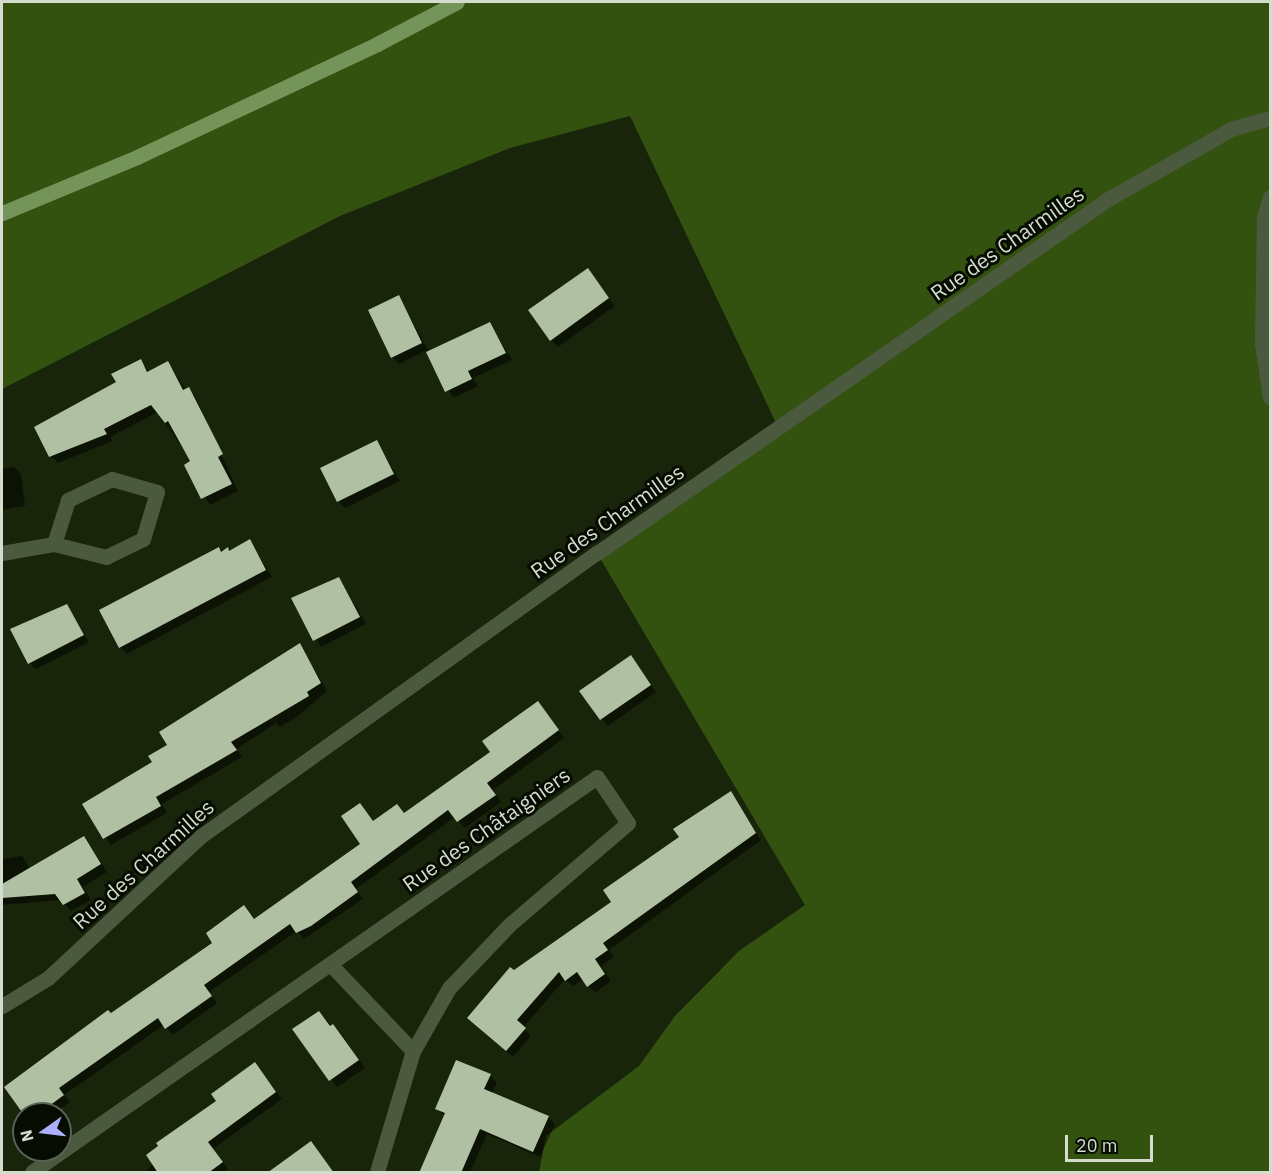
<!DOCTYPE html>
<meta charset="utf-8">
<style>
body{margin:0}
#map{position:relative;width:1272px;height:1174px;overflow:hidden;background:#18250b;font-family:"IBM Plex Sans",sans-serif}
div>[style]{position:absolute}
.green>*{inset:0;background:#335210}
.shadow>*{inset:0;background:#0007}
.building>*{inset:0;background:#afc1a2}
.minor>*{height:15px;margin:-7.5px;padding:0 7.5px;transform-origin:7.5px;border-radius:7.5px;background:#4b5a3e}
.major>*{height:15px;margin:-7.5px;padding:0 7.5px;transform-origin:7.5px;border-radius:7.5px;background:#749459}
span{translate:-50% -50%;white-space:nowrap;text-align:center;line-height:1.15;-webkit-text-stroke:6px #070c03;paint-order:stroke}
.street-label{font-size:21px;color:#d4ddcd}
.frame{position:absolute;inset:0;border:3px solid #d4ddcd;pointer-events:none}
.north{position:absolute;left:12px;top:1102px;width:60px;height:60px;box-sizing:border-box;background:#070c03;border:2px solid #596054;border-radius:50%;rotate:256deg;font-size:16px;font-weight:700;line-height:24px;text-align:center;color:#d4ddcd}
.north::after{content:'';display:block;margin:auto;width:21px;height:27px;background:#acaffb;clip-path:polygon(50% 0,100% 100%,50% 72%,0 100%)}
.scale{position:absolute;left:1065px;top:1135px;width:88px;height:27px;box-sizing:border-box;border:3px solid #d4ddcd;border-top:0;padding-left:8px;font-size:18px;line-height:21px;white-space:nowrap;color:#d4ddcd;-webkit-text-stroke:4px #070c03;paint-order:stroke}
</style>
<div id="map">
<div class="green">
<i style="clip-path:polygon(2px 2px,1270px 2px,1270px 197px,1264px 218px,1270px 397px,1270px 1172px,539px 1172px,546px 1136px,639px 1066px,675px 1016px,739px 951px,805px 905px,597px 553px,778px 427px,630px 116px,510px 148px,340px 216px,2px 389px)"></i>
</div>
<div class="shadow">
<i style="clip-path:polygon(588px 270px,615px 306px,558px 347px,551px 340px)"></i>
<i style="clip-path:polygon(399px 297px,429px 352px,489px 323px,512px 360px,473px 378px,478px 386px,453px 398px,427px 350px,399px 364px,392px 357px)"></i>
<i style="clip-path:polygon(140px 361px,150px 372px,168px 363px,186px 390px,195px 396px,238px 491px,210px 505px,186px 465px,192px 462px,158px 412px,110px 437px,113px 441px,58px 463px,51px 456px)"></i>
<i style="clip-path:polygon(377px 442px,400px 481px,345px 508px,338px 501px)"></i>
<i style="clip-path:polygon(14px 467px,21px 474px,25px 506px,2px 510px,2px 469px)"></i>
<i style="clip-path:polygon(250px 541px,272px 577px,127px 654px,120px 647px,219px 549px,230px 552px)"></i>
<i style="clip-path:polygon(339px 578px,366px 624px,321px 647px,293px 598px)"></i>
<i style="clip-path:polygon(67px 606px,89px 642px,36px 669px,29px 663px)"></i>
<i style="clip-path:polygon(300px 645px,327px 691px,298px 716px,280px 727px,276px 723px,237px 749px,242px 757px,162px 804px,167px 813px,111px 845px,84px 805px,154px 763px,169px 745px)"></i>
<i style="clip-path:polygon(631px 657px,656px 692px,608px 726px,582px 692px)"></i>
<i style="clip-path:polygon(538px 703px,564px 738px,493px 790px,501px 802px,465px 828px,455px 817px,356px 889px,363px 899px,304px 939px,297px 931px,209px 992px,217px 1003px,173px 1035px,164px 1025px,64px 1095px,70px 1102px,53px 1114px,25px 1114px,111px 1015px,214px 943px,244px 907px,256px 920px,362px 844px,360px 805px,374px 822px,397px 806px,405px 814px,492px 753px)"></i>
<i style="clip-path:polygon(730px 793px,761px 840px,609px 950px,614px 957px,601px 966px,611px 981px,595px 993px,583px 979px,573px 986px,565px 979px,523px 1028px,531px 1036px,513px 1057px,476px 1025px,514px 972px,613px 902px)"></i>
<i style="clip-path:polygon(84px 838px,107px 872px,83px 887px,91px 900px,71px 911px,61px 900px,2px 905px,2px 859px,22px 856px,30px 869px)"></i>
<i style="clip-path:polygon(319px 1013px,340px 1033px,365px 1068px,337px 1087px,294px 1030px)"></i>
<i style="clip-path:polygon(255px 1064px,282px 1099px,213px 1149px,228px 1169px,223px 1172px,145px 1172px)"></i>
<i style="clip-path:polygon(490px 1076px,497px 1082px,492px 1094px,548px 1117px,555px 1124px,540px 1157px,487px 1134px,470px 1172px,422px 1172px,445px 1116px,436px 1108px)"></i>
</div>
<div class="building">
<i style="clip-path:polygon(588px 268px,609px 298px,550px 341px,528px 310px)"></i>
<i style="clip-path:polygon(399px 295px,422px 343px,391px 358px,368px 310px)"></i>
<i style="clip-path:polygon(490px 322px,506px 353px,468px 371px,472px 379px,445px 392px,426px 352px)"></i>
<i style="clip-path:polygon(141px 359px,147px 372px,168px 361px,183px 390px,189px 387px,223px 454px,218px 457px,232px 484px,201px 499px,184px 465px,190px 461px,168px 421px,165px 423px,151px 405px,104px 429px,107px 434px,49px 457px,34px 427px,116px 382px,111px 374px)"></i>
<i style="clip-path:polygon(377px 440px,394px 474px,337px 502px,320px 468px)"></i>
<i style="clip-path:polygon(250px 539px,266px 570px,119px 648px,99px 610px,219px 547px,221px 552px,228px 547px,229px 551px)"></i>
<i style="clip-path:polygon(339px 577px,360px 617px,313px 641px,291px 598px)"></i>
<i style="clip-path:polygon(67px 604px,84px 635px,28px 664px,10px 629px)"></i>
<i style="clip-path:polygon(300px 643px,321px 683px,307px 692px,309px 696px,231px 742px,237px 750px,156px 797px,161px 806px,103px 839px,82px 804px,152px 762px,148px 756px,167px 745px,159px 732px)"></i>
<i style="clip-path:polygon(631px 655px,651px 685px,600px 720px,579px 691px)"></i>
<i style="clip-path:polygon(538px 701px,559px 730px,487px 783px,496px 795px,457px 822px,448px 810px,351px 882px,358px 892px,311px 926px,296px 933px,290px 924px,204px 985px,212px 996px,165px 1029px,158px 1018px,59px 1088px,64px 1095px,38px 1114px,24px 1115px,4px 1087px,108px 1010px,111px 1013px,212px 943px,206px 933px,244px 905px,254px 919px,360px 844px,341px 816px,360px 803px,373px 821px,397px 804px,404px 813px,490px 752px,482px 741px)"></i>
<i style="clip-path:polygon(731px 791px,756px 833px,603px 943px,608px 950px,595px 959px,605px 974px,587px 987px,577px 972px,565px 981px,559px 972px,517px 1020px,526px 1028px,506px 1051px,467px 1018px,510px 967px,514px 970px,611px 902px,603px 890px,679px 837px,673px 829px)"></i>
<i style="clip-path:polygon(84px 836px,101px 864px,77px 879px,85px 893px,63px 905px,55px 894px,2px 898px,2px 884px)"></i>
<i style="clip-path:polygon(319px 1011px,330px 1026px,333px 1024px,359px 1060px,329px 1081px,292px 1029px)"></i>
<i style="clip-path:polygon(456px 1060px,491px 1074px,484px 1089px,549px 1116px,533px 1152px,480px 1129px,461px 1173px,419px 1173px,445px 1113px,435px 1109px)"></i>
<i style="clip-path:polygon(255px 1062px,276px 1092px,208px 1142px,223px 1162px,208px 1173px,158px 1173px,146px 1155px,158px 1146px,156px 1143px,216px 1101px,211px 1094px)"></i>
<i style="clip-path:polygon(311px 1141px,334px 1173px,267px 1173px)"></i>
</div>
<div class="minor">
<i style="left:1270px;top:197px;width:22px;rotate:106deg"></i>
<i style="left:1264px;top:218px;width:126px;rotate:90.9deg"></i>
<i style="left:1262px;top:344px;width:54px;rotate:81.4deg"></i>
<i style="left:2px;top:553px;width:53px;rotate:-9.8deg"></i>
<i style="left:54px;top:544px;width:54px;rotate:14deg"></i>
<i style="left:106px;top:557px;width:41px;rotate:-25.9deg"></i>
<i style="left:143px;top:539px;width:49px;rotate:-73.4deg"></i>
<i style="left:157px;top:492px;width:47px;rotate:-163.9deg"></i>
<i style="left:112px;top:479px;width:49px;rotate:154.5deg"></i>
<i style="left:68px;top:500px;width:46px;rotate:107.7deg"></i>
<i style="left:331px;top:965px;width:119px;rotate:46.4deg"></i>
<i style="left:2px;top:1006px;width:54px;rotate:-31.3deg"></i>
<i style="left:48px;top:978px;width:209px;rotate:-42.9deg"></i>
<i style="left:201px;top:836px;width:487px;rotate:-35.6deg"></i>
<i style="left:597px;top:553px;width:622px;rotate:-34.71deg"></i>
<i style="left:1108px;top:199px;width:142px;rotate:-29.6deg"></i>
<i style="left:1231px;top:129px;width:41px;rotate:-15.8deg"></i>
<i style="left:32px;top:1172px;width:689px;rotate:-34.96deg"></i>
<i style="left:597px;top:777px;width:55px;rotate:56deg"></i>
<i style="left:628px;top:823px;width:155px;rotate:139.4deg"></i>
<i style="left:510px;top:924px;width:88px;rotate:133.6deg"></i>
<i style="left:449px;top:988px;width:73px;rotate:119.7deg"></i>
<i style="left:413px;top:1051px;width:126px;rotate:106.6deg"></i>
</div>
<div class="major">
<i style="left:2px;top:213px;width:146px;rotate:-22.5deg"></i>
<i style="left:137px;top:157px;width:265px;rotate:-25.2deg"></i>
<i style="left:377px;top:44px;width:90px;rotate:-27.7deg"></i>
</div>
<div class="street-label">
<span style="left:1007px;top:243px;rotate:-35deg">Rue des Charmilles</span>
<span style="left:607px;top:521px;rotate:-35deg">Rue des Charmilles</span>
<span style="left:486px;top:829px;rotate:-35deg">Rue des Châtaigniers</span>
<span style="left:143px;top:864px;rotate:-42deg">Rue des Charmilles</span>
</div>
<div class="frame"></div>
<div class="north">N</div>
<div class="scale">20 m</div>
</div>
